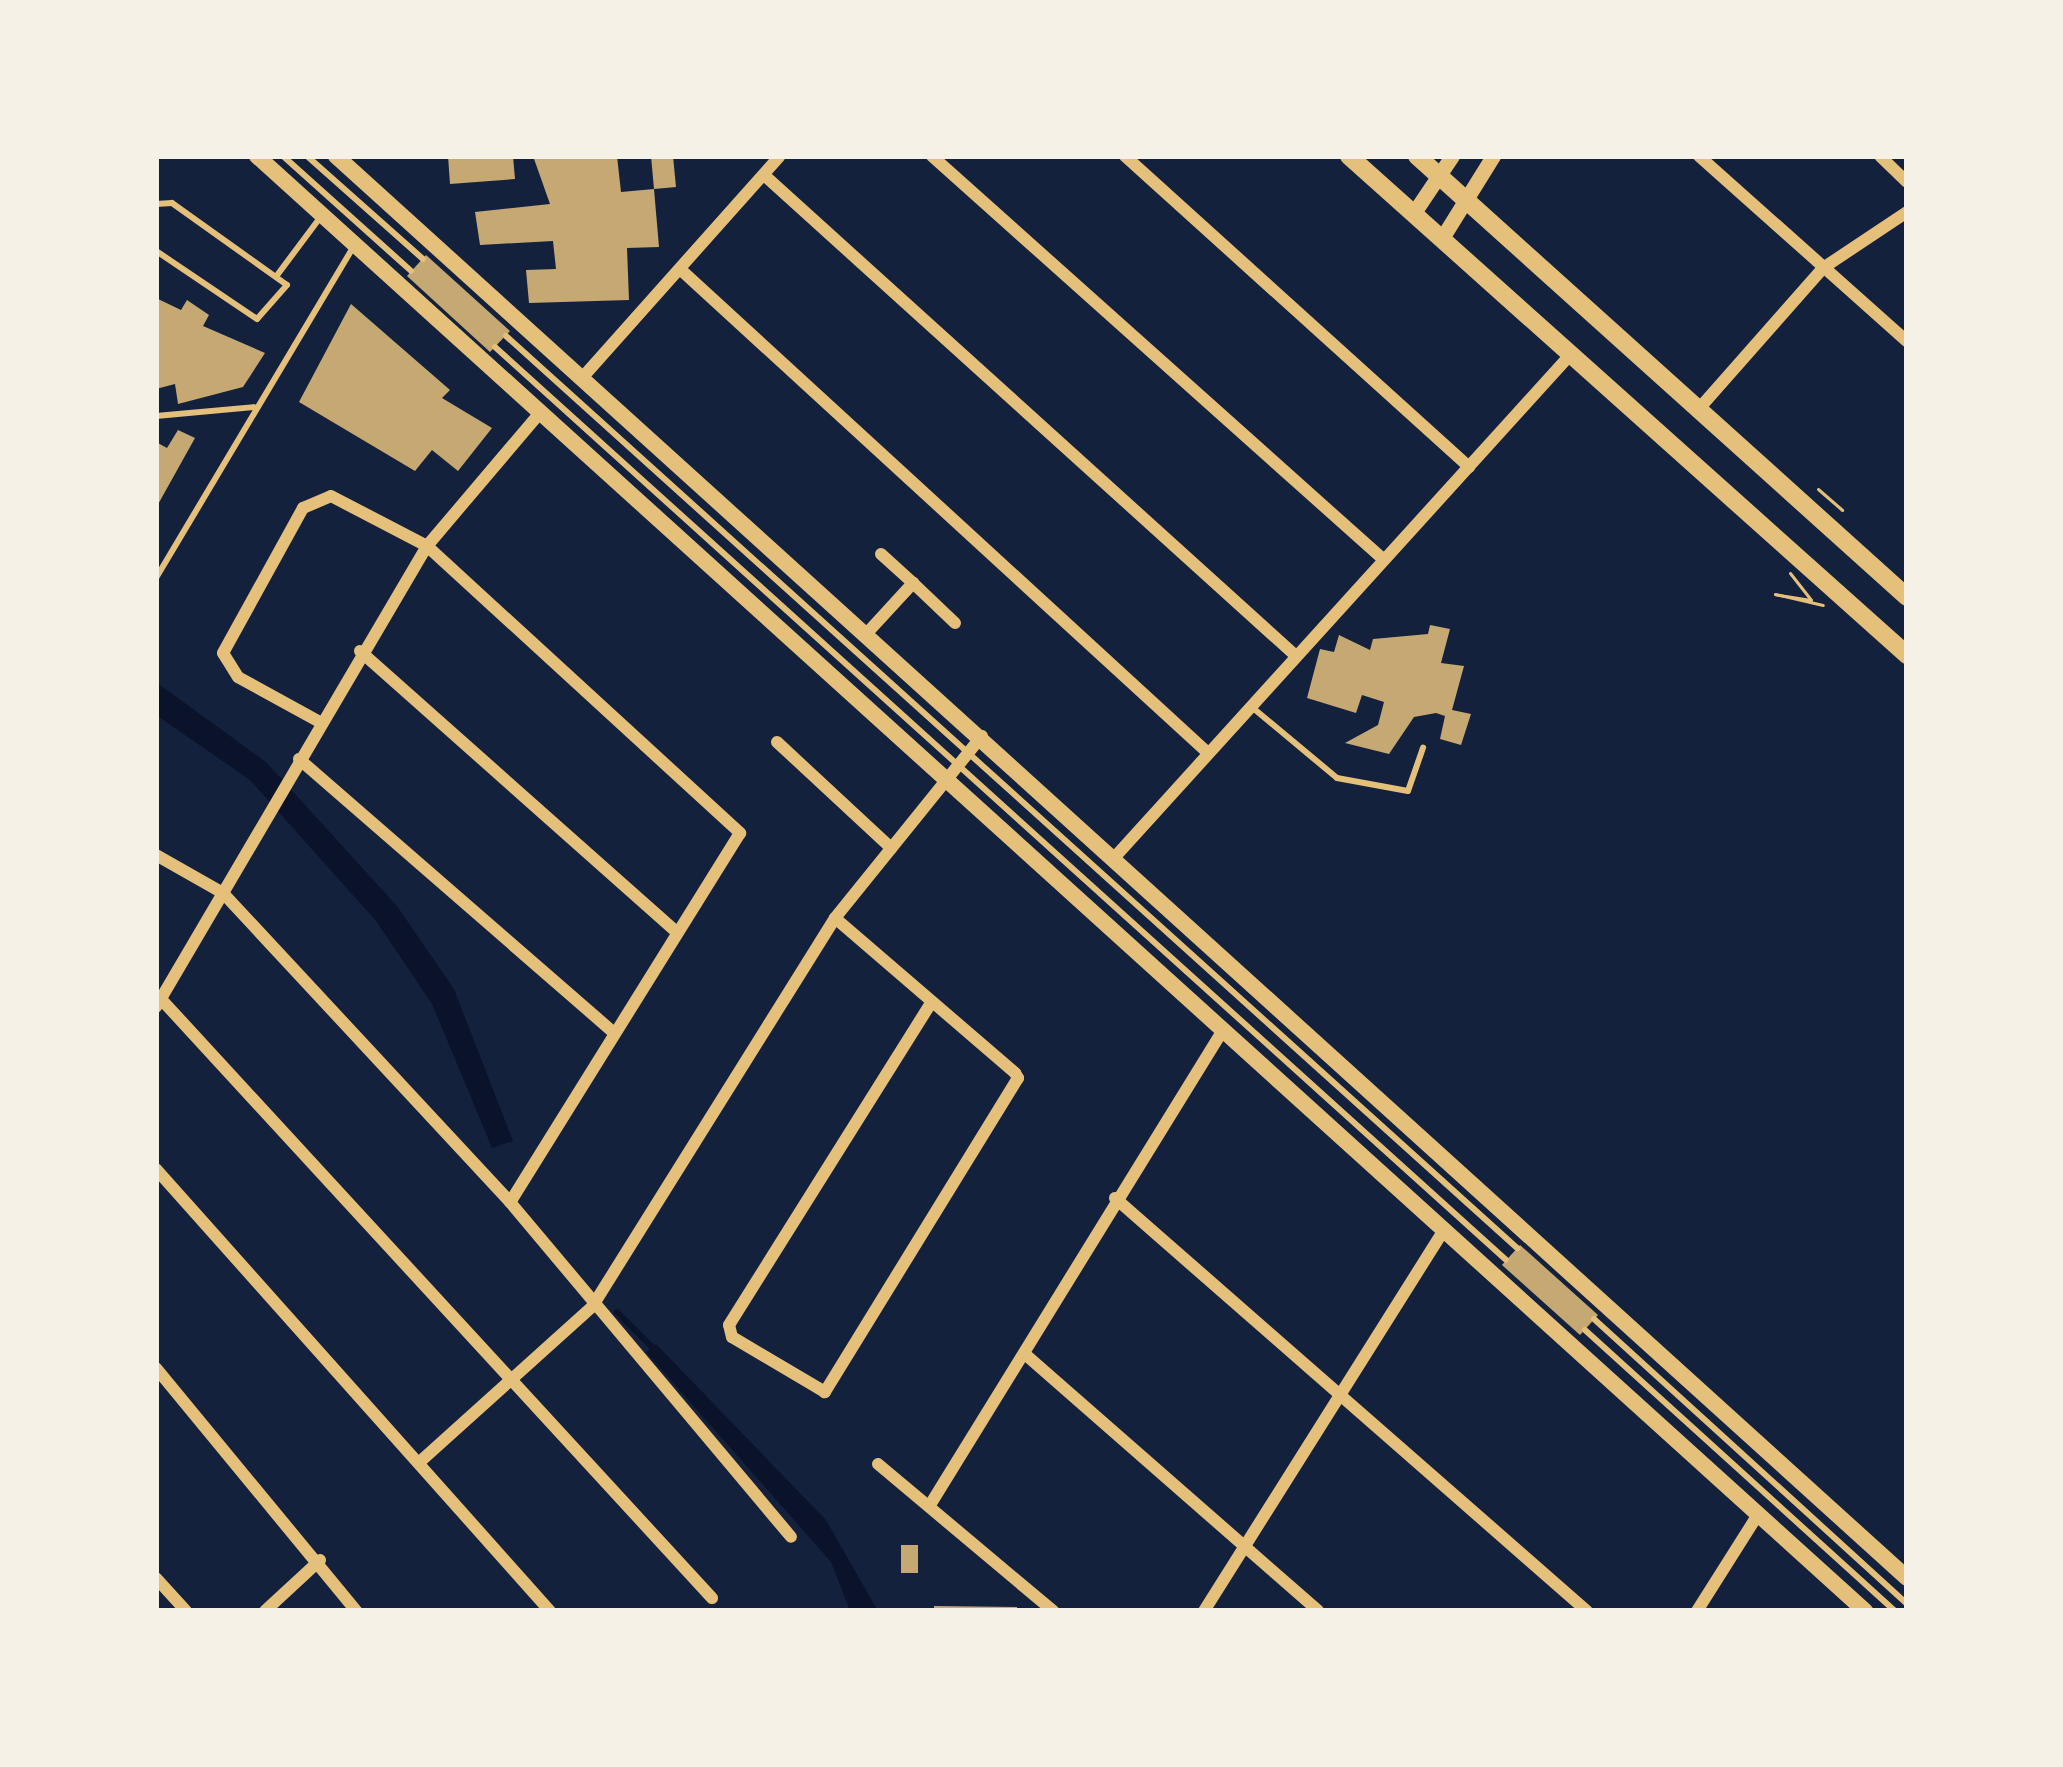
<!DOCTYPE html>
<style>
body{margin:0}
#map{position:relative;width:2063px;height:1767px;overflow:hidden;background:#14213d;font-family:Rubik,sans-serif}
div>[style]{position:absolute}
.water>*{inset:0;background:#0b132b}
.stream>*{height:6px;margin:-3px;padding:0 3px;transform-origin:3px;border-radius:3px;background:#0b132b}
.building>*{inset:0;background:#c6a872}
.path>*{height:3px;margin:-1.5px;padding:0 1.5px;transform-origin:1.5px;border-radius:1.5px;background:#e5c07b}
.service>*{height:6px;margin:-3px;padding:0 3px;transform-origin:3px;border-radius:3px;background:#e5c07b}
.minor>*{height:12px;margin:-6px;padding:0 6px;transform-origin:6px;border-radius:6px;background:#e5c07b}
.tertiary>*{height:15px;margin:-7.5px;padding:0 7.5px;transform-origin:7.5px;border-radius:7.5px;background:#e5c07b}
.secondary>*{height:16px;margin:-8px;padding:0 8px;transform-origin:8px;border-radius:8px;background:#e5c07b}
.primary>*{height:18px;margin:-9px;padding:0 9px;transform-origin:9px;border-radius:9px;background:#e5c07b}
span{translate:-50% -50%;white-space:nowrap;text-align:center;line-height:1.15;-webkit-text-stroke:12px #f6f1e7;paint-order:stroke}
.frame{position:absolute;inset:0;border:159px solid #f6f1e7;pointer-events:none}
</style>
<div id="map">
<div class="water">
<i style="clip-path:polygon(156px 682px,266px 762px,397px 906px,454px 989px,513px 1141px,492px 1148px,432px 1004px,376px 921px,250px 780px,156px 715px)"></i>
<i style="clip-path:polygon(656px 1344px,826px 1520px,878px 1611px,850px 1611px,831px 1562px,646px 1352px)"></i>
</div>
<div class="stream">
<i style="left:617px;top:1312px;width:55px;rotate:45deg"></i>
</div>
<div class="building">
<i style="clip-path:polygon(448px 156px,513px 156px,515px 179px,450px 184px)"></i>
<i style="clip-path:polygon(533px 156px,617px 156px,621px 192px,654px 189px,651px 156px,673px 156px,676px 187px,654px 189px,659px 247px,627px 248px,629px 300px,529px 303px,526px 270px,556px 269px,553px 241px,480px 245px,475px 212px,550px 204px)"></i>
<i style="clip-path:polygon(426px 255px,510px 331px,490px 352px,407px 276px)"></i>
<i style="clip-path:polygon(156px 298px,181px 310px,187px 300px,209px 315px,203px 326px,265px 353px,243px 387px,178px 404px,175px 384px,156px 389px)"></i>
<i style="clip-path:polygon(351px 304px,450px 390px,442px 398px,492px 428px,458px 471px,432px 450px,415px 471px,299px 402px)"></i>
<i style="clip-path:polygon(178px 430px,195px 438px,156px 508px,156px 442px,167px 448px)"></i>
<i style="clip-path:polygon(1430px 625px,1450px 629px,1441px 663px,1464px 666px,1452px 710px,1471px 714px,1461px 745px,1440px 739px,1445px 716px,1436px 713px,1414px 717px,1389px 754px,1345px 743px,1378px 725px,1384px 702px,1362px 695px,1356px 713px,1307px 698px,1320px 649px,1334px 652px,1339px 635px,1370px 650px,1373px 639px,1428px 634px)"></i>
<i style="clip-path:polygon(1520px 1245px,1598px 1315px,1580px 1335px,1502px 1265px)"></i>
<i style="clip-path:polygon(901px 1545px,918px 1545px,918px 1573px,901px 1573px)"></i>
<i style="clip-path:polygon(934px 1606px,1017px 1607px,1017px 1611px,934px 1611px)"></i>
</div>
<div class="path">
<i style="left:1818px;top:489px;width:32px;rotate:41deg"></i>
<i style="left:1790px;top:573px;width:34px;rotate:52deg"></i>
<i style="left:1811px;top:600px;width:36px;rotate:-171deg"></i>
<i style="left:1775px;top:594px;width:49px;rotate:12.9deg"></i>
</div>
<div class="service">
<i style="left:283px;top:156px;width:172px;rotate:41.9deg"></i>
<i style="left:307px;top:156px;width:155px;rotate:41.6deg"></i>
<i style="left:156px;top:204px;width:16px;rotate:-4deg"></i>
<i style="left:172px;top:203px;width:141px;rotate:35.5deg"></i>
<i style="left:287px;top:285px;width:45px;rotate:131.4deg"></i>
<i style="left:257px;top:319px;width:122px;rotate:-146deg"></i>
<i style="left:278px;top:274px;width:69px;rotate:-53.3deg"></i>
<i style="left:506px;top:336px;width:1362px;rotate:42.05deg"></i>
<i style="left:495px;top:347px;width:1362px;rotate:42.08deg"></i>
<i style="left:156px;top:416px;width:98px;rotate:-5.2deg"></i>
<i style="left:156px;top:578px;width:385px;rotate:-59.2deg"></i>
<i style="left:1253px;top:708px;width:109px;rotate:39.8deg"></i>
<i style="left:1337px;top:778px;width:72px;rotate:10.4deg"></i>
<i style="left:1408px;top:791px;width:46px;rotate:-70.8deg"></i>
<i style="left:1907px;top:1193px;width:4px;rotate:90deg"></i>
<i style="left:1594px;top:1319px;width:423px;rotate:42.3deg"></i>
<i style="left:1585px;top:1330px;width:418px;rotate:42.2deg"></i>
</div>
<div class="minor">
<i style="left:932px;top:156px;width:606px;rotate:41.79deg"></i>
<i style="left:1125px;top:156px;width:464px;rotate:42.1deg"></i>
<i style="left:1699px;top:156px;width:278px;rotate:41.7deg"></i>
<i style="left:1880px;top:156px;width:37px;rotate:44deg"></i>
<i style="left:764px;top:175px;width:717px;rotate:42.12deg"></i>
<i style="left:680px;top:269px;width:715px;rotate:42.51deg"></i>
<i style="left:582px;top:378px;width:297px;rotate:-48.3deg"></i>
<i style="left:1697px;top:411px;width:191px;rotate:-48.6deg"></i>
<i style="left:1823px;top:268px;width:101px;rotate:-33.7deg"></i>
<i style="left:881px;top:554px;width:43px;rotate:42.2deg"></i>
<i style="left:868px;top:632px;width:67px;rotate:-47.4deg"></i>
<i style="left:913px;top:583px;width:58px;rotate:43.6deg"></i>
<i style="left:360px;top:651px;width:421px;rotate:41.6deg"></i>
<i style="left:318px;top:721px;width:91px;rotate:-151.2deg"></i>
<i style="left:238px;top:677px;width:28px;rotate:-122deg"></i>
<i style="left:223px;top:653px;width:166px;rotate:-61.1deg"></i>
<i style="left:303px;top:508px;width:30px;rotate:-23deg"></i>
<i style="left:331px;top:496px;width:108px;rotate:27.5deg"></i>
<i style="left:427px;top:546px;width:425px;rotate:42.5deg"></i>
<i style="left:740px;top:833px;width:435px;rotate:121.9deg"></i>
<i style="left:777px;top:742px;width:156px;rotate:42.9deg"></i>
<i style="left:299px;top:759px;width:416px;rotate:41deg"></i>
<i style="left:156px;top:855px;width:77px;rotate:29.6deg"></i>
<i style="left:223px;top:893px;width:422px;rotate:47.1deg"></i>
<i style="left:510px;top:1202px;width:437px;rotate:50deg"></i>
<i style="left:1114px;top:858px;width:680px;rotate:-47.8deg"></i>
<i style="left:835px;top:918px;width:238px;rotate:40.7deg"></i>
<i style="left:1015px;top:1073px;width:6px;rotate:59deg"></i>
<i style="left:1018px;top:1078px;width:369px;rotate:121.6deg"></i>
<i style="left:825px;top:1392px;width:108px;rotate:-149.4deg"></i>
<i style="left:732px;top:1337px;width:12px;rotate:-104deg"></i>
<i style="left:729px;top:1325px;width:381px;rotate:-57.9deg"></i>
<i style="left:161px;top:999px;width:814px;rotate:47.39deg"></i>
<i style="left:156px;top:1007px;width:535px;rotate:-59.55deg"></i>
<i style="left:427px;top:546px;width:173px;rotate:-49.7deg"></i>
<i style="left:156px;top:1169px;width:592px;rotate:48.29deg"></i>
<i style="left:1115px;top:1198px;width:627px;rotate:41.19deg"></i>
<i style="left:1026px;top:1355px;width:388px;rotate:41.2deg"></i>
<i style="left:156px;top:1368px;width:315px;rotate:50.5deg"></i>
<i style="left:423px;top:1459px;width:227px;rotate:-42deg"></i>
<i style="left:592px;top:1307px;width:459px;rotate:-58deg"></i>
<i style="left:835px;top:918px;width:234px;rotate:-51.1deg"></i>
<i style="left:878px;top:1464px;width:229px;rotate:40deg"></i>
<i style="left:930px;top:1505px;width:558px;rotate:-58.33deg"></i>
<i style="left:156px;top:1578px;width:45px;rotate:47.7deg"></i>
<i style="left:265px;top:1611px;width:75px;rotate:-42.8deg"></i>
<i style="left:1204px;top:1611px;width:449px;rotate:-57.8deg"></i>
<i style="left:1697px;top:1611px;width:112px;rotate:-57.7deg"></i>
</div>
<div class="tertiary">
<i style="left:1413px;top:214px;width:70px;rotate:-56.1deg"></i>
<i style="left:1442px;top:238px;width:97px;rotate:-58.1deg"></i>
</div>
<div class="secondary">
<i style="left:257px;top:156px;width:2169px;rotate:42.14deg"></i>
<i style="left:336px;top:156px;width:2119px;rotate:42.15deg"></i>
</div>
<div class="primary">
<i style="left:1349px;top:156px;width:749px;rotate:41.81deg"></i>
<i style="left:1417px;top:156px;width:659px;rotate:41.99deg"></i>
</div>
<div class="frame"></div>
</div>
